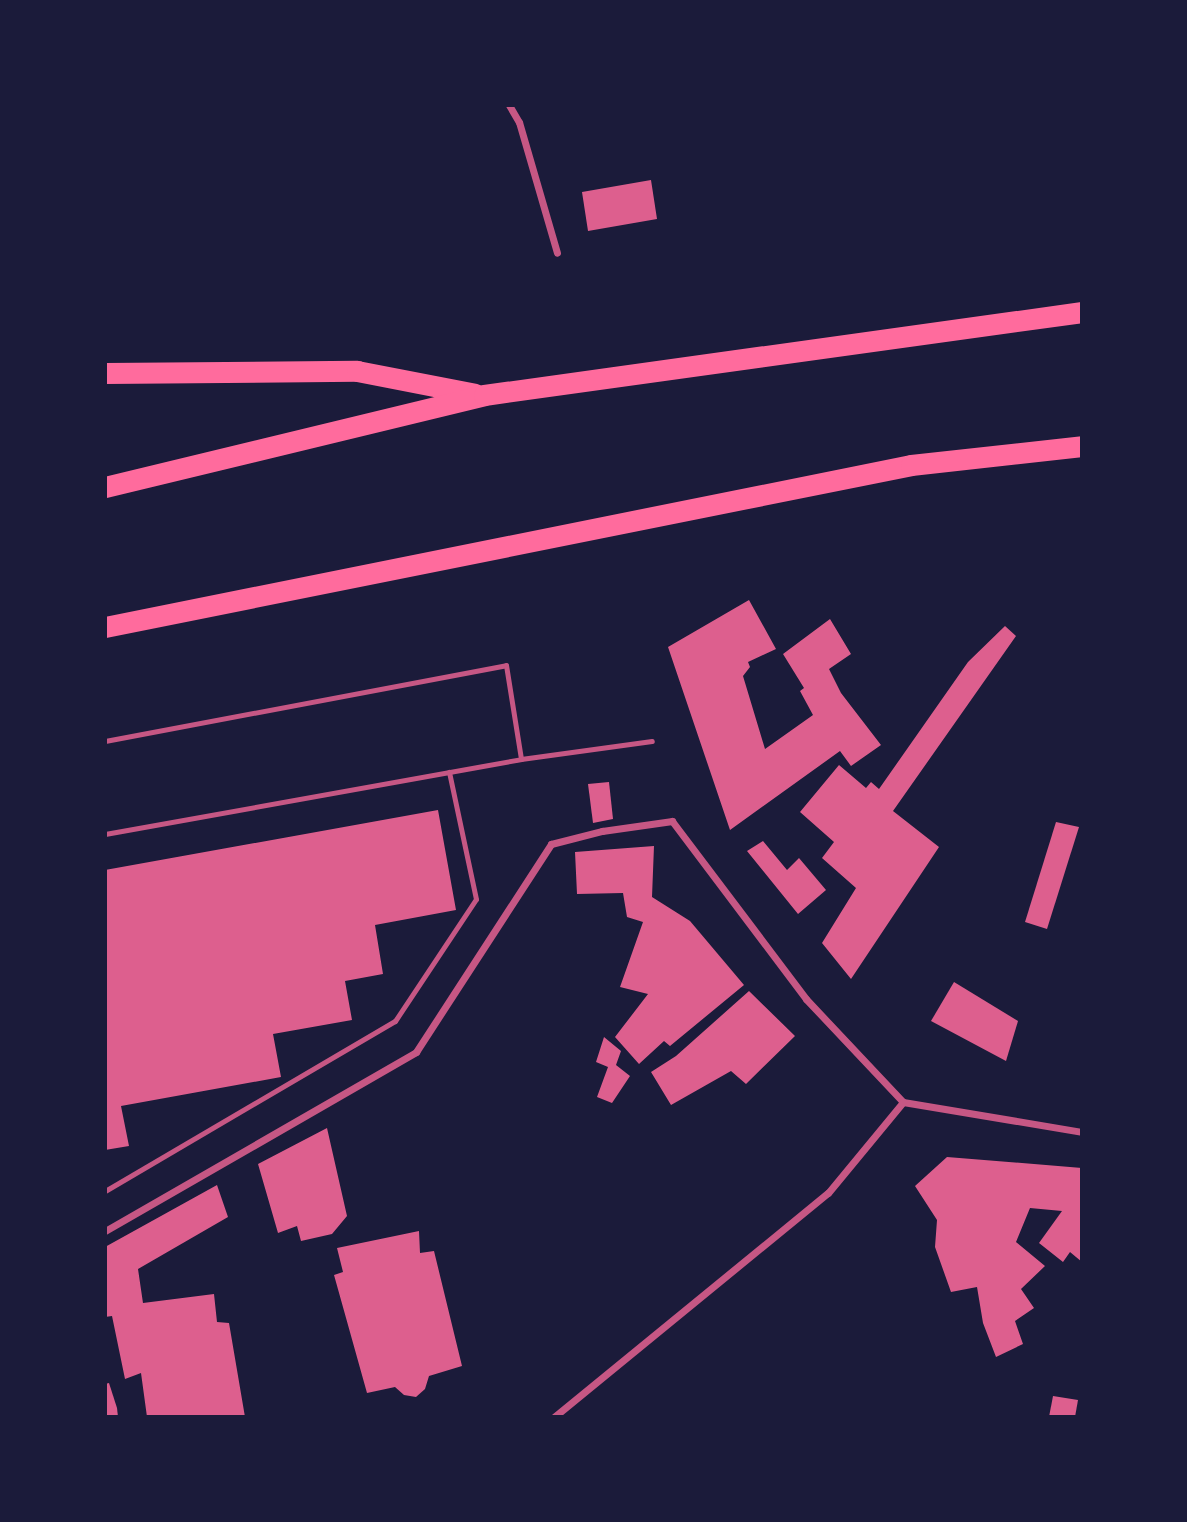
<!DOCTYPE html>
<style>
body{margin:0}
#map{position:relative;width:1187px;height:1522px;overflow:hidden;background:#1b1b3a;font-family:Karla,sans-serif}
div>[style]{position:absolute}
.building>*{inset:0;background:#dd5f8e}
.service>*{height:5px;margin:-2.5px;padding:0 2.5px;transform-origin:2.5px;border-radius:2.5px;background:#c65784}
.minor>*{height:7px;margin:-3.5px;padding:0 3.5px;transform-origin:3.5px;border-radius:3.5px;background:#c65784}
.motorway>*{height:21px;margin:-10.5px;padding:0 10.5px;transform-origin:10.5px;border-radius:10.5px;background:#ff6b9d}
span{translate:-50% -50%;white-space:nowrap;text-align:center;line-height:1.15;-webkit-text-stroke:6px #1b1b3a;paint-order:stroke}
.frame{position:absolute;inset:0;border:107px solid #1b1b3a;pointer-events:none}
</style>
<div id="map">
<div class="building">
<i style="clip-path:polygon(651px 180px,657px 219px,588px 231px,582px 192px)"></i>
<i style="clip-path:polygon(749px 600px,776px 649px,748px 662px,750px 667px,743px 676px,765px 749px,813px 715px,800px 691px,804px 688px,783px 654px,830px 619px,851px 654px,829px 669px,841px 693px,881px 745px,851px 766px,840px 751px,730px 830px,668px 647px)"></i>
<i style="clip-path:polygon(1005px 626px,1016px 636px,893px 811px,939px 847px,851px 979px,822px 943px,856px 888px,822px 858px,834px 842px,800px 812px,839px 765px,866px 788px,871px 782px,879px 789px,968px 662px)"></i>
<i style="clip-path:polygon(609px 782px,613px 819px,593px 823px,588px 784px)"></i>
<i style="clip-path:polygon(438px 810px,456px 910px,375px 925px,383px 974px,345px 981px,352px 1020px,273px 1034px,281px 1077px,121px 1106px,129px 1146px,105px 1150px,105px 870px)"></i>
<i style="clip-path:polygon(1056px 822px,1079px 827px,1047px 929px,1025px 922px)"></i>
<i style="clip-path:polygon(763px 841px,787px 870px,799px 858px,826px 890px,798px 914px,747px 851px)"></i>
<i style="clip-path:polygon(654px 846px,652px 897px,690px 921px,744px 985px,670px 1046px,664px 1041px,639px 1064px,615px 1037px,648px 994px,620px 987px,643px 922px,627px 917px,623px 893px,577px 894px,575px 852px)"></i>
<i style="clip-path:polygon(954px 982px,1018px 1021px,1006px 1061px,931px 1021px)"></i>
<i style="clip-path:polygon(749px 991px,795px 1036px,746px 1084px,731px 1071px,671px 1105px,651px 1072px,676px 1056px)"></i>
<i style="clip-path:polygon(604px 1037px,621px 1051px,616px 1065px,630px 1076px,612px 1103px,597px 1097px,608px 1067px,596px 1062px)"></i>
<i style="clip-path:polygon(327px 1128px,347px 1216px,332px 1234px,301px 1241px,297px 1226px,278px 1233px,258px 1164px)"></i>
<i style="clip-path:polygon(947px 1157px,1082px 1168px,1082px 1262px,1070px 1252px,1063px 1262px,1039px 1243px,1062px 1211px,1030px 1208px,1016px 1242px,1045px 1266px,1021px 1289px,1034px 1308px,1015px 1321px,1023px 1344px,996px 1357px,983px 1323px,977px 1287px,951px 1292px,935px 1247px,937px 1220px,915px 1186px)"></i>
<i style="clip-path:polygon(217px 1185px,228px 1217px,138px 1269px,143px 1303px,214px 1294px,217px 1322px,229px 1323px,245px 1417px,147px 1417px,141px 1373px,125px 1379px,112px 1316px,105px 1317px,105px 1247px)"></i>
<i style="clip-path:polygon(419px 1231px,420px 1253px,434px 1251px,462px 1366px,429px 1376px,425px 1389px,416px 1397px,404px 1395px,395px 1387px,367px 1393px,334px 1275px,343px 1272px,337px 1248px)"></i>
<i style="clip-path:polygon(109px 1383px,117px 1408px,118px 1417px,105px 1417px,105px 1384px)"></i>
<i style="clip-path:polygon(1053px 1396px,1078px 1400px,1075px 1417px,1049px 1417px)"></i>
</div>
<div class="service">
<i style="left:105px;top:741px;width:408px;rotate:-10.7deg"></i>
<i style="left:506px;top:665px;width:95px;rotate:80.9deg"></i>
<i style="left:105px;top:834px;width:423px;rotate:-10.2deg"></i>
<i style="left:521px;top:759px;width:132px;rotate:-7.8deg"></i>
<i style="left:105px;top:1191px;width:336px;rotate:-30.4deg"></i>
<i style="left:395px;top:1021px;width:146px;rotate:-56.4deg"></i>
<i style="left:476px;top:899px;width:130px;rotate:-102deg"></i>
</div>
<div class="minor">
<i style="left:509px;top:105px;width:20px;rotate:60deg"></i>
<i style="left:519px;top:122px;width:136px;rotate:73.8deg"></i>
<i style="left:105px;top:1231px;width:359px;rotate:-29.9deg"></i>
<i style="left:416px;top:1052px;width:248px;rotate:-57deg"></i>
<i style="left:551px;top:844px;width:53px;rotate:-14.3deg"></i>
<i style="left:602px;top:831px;width:71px;rotate:-8.1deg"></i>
<i style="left:672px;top:821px;width:223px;rotate:53deg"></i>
<i style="left:806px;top:999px;width:141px;rotate:46.7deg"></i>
<i style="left:903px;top:1102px;width:181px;rotate:9.5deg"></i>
<i style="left:554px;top:1417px;width:354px;rotate:-39.3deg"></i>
<i style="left:828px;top:1193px;width:118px;rotate:-50.5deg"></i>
</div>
<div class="motorway">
<i style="left:105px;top:373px;width:252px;rotate:-0.5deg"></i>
<i style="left:357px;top:371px;width:120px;rotate:11deg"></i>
<i style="left:105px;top:487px;width:390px;rotate:-13.6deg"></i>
<i style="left:484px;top:395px;width:604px;rotate:-7.9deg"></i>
<i style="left:105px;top:627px;width:822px;rotate:-11.36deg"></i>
<i style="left:911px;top:465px;width:172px;rotate:-6.3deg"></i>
</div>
<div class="frame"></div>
</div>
